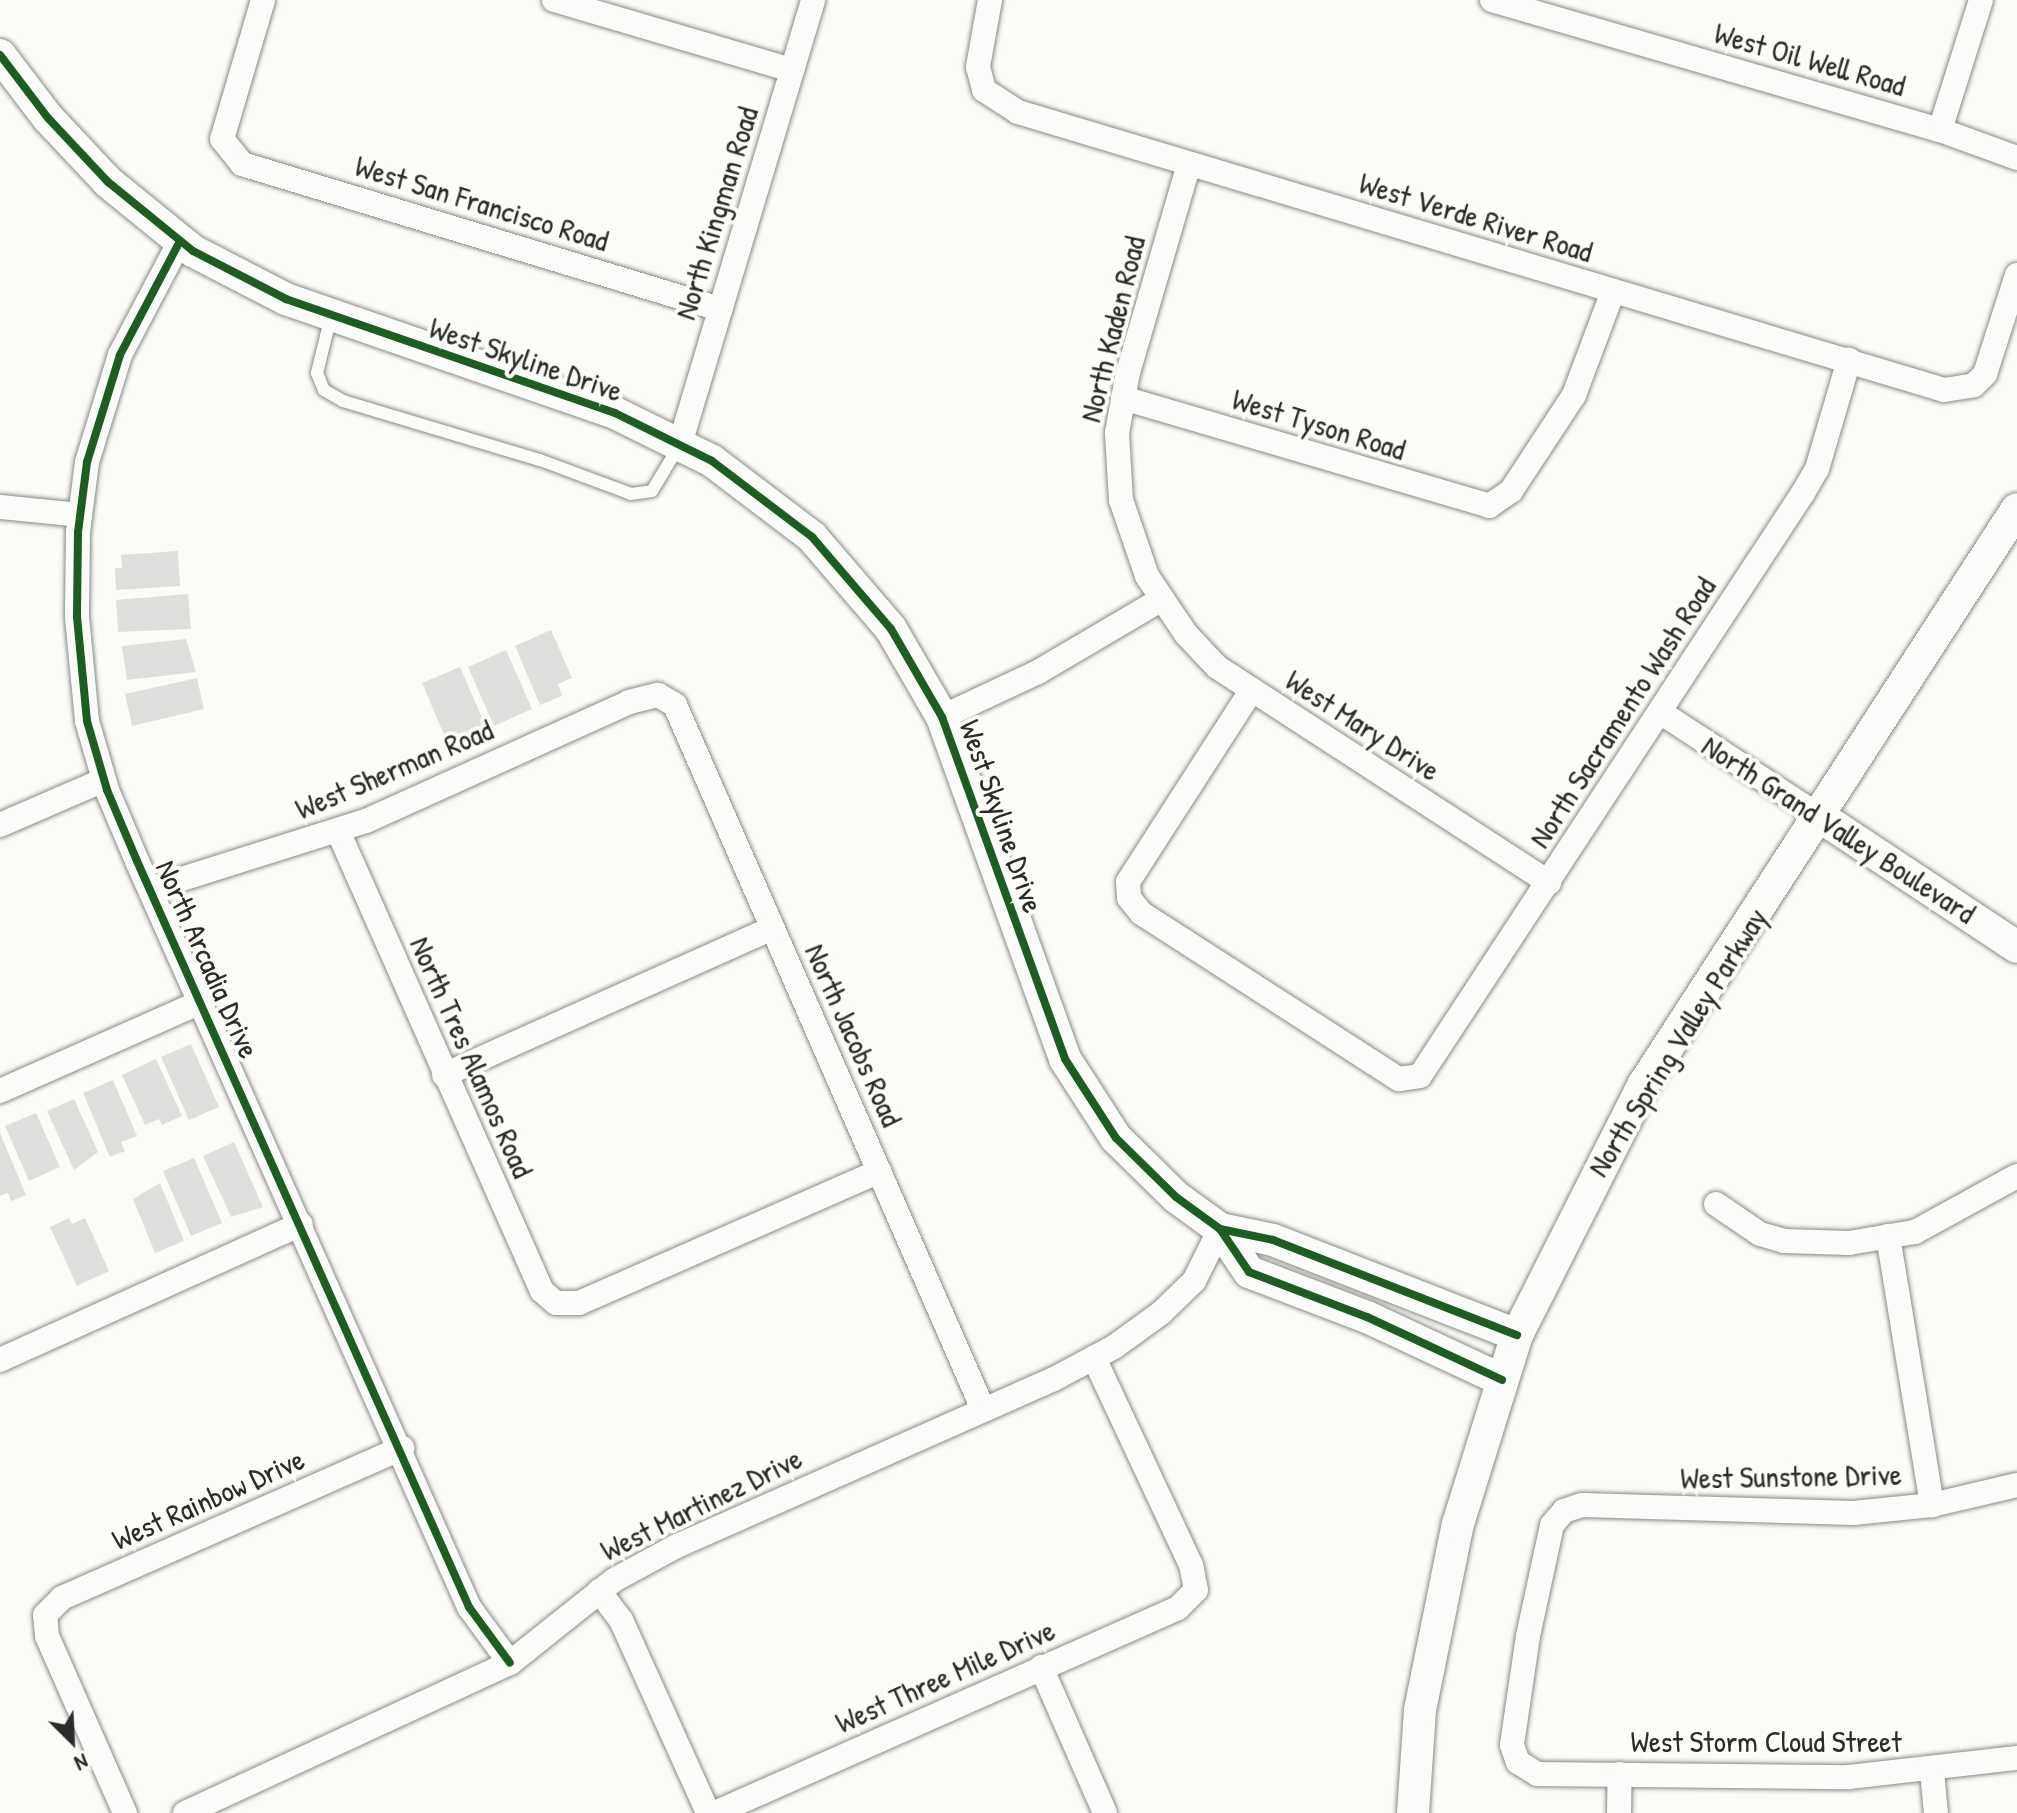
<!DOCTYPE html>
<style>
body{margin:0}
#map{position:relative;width:2017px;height:1813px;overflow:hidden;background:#fcfbf8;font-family:"Patrick Hand",sans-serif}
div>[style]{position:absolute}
.building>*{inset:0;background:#dfdedc}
.roads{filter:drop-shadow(0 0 2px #898987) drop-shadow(0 0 2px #898987)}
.lane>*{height:12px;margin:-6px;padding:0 6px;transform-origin:6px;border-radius:6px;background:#fbfbf9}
.street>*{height:24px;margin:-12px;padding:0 12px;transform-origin:12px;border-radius:12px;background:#fbfbf9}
.secondary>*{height:32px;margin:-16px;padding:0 16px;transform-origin:16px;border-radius:16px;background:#fbfbf9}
.cycleway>*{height:8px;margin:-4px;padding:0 4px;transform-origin:4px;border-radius:4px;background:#1b5e20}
span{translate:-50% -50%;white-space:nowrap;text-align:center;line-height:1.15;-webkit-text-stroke:8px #fdfcf7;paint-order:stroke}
.street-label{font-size:30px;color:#2b2b2b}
.north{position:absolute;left:32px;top:1701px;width:80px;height:80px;-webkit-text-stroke:6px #fdfcf7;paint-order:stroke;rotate:156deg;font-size:22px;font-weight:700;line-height:32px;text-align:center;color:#2b2b2b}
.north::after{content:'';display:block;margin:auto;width:28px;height:36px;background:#2b2b2b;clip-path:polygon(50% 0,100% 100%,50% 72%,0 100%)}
</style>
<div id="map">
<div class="building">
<i style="clip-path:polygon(178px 551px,180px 586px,116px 590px,115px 568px,122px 568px,121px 555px)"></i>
<i style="clip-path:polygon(188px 594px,191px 629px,118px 632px,116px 600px)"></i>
<i style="clip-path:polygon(551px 630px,572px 678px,558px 684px,562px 696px,540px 705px,515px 646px)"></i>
<i style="clip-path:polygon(186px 639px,196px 672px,127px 680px,122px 646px)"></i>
<i style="clip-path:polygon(506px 650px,532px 709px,494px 726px,468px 667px)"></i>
<i style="clip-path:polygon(460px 667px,486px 727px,448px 744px,422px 683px)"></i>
<i style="clip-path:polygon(197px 678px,204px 709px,132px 726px,125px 694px)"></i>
<i style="clip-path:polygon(191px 1044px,219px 1107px,189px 1120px,161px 1057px)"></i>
<i style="clip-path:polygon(156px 1059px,182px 1116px,162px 1125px,159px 1119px,145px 1125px,122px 1075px)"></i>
<i style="clip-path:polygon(113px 1080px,137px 1136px,121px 1142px,125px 1151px,110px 1157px,83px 1093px)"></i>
<i style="clip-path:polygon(74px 1099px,98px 1152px,74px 1170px,47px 1111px)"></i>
<i style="clip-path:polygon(36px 1113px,60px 1167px,29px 1181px,5px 1126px)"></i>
<i style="clip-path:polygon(0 1133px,26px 1195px,11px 1201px,8px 1193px,0 1196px)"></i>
<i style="clip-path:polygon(234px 1142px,263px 1207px,231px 1217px,203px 1156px)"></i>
<i style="clip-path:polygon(194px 1158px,222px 1223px,191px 1236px,163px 1171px)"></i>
<i style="clip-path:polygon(160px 1183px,184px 1241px,155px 1253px,133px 1199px)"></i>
<i style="clip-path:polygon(69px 1218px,72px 1224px,85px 1218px,109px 1271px,77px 1286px,50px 1227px)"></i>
</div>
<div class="roads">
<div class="lane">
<i style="left:331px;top:316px;width:59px;rotate:103.8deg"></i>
<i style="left:317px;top:373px;width:18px;rotate:68deg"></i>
<i style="left:324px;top:390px;width:22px;rotate:30deg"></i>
<i style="left:343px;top:401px;width:206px;rotate:16.7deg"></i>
<i style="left:540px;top:460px;width:97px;rotate:20.5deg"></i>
<i style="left:631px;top:494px;width:21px;rotate:-8deg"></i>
<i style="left:652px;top:491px;width:52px;rotate:-59deg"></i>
</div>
<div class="street">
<i style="left:263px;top:0;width:145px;rotate:106.4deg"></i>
<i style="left:222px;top:139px;width:32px;rotate:51deg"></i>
<i style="left:242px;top:164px;width:500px;rotate:16.9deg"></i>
<i style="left:554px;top:0;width:248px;rotate:16.4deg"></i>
<i style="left:990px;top:0;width:68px;rotate:100.2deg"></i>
<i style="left:978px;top:67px;width:24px;rotate:75deg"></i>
<i style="left:984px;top:90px;width:40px;rotate:32.9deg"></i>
<i style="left:1018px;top:112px;width:967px;rotate:16.71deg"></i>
<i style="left:1944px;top:390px;width:30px;rotate:-9deg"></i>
<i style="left:1974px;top:385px;width:16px;rotate:-45deg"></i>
<i style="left:1985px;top:374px;width:104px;rotate:-72.1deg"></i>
<i style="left:1492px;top:0;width:466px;rotate:16.2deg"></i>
<i style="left:1940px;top:130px;width:82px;rotate:20deg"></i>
<i style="left:1940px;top:130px;width:136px;rotate:-72.5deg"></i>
<i style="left:1189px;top:164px;width:217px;rotate:106.3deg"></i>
<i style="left:1128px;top:372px;width:62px;rotate:100.2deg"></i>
<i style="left:1117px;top:433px;width:67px;rotate:86.6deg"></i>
<i style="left:1121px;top:500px;width:80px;rotate:71.1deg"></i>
<i style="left:1147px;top:576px;width:70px;rotate:56.1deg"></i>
<i style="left:1186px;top:634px;width:45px;rotate:46.8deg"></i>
<i style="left:1217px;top:667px;width:396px;rotate:33deg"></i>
<i style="left:180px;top:241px;width:129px;rotate:117.8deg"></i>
<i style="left:120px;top:355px;width:112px;rotate:107.1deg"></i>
<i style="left:87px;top:462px;width:71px;rotate:97.3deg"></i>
<i style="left:78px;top:532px;width:85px;rotate:90.7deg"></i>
<i style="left:77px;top:617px;width:104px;rotate:84.5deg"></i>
<i style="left:87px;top:721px;width:72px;rotate:73.8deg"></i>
<i style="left:107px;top:790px;width:77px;rotate:67.1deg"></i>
<i style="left:137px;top:861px;width:817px;rotate:66.01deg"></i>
<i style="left:469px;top:1607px;width:69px;rotate:53.8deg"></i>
<i style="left:1123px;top:398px;width:382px;rotate:16.4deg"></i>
<i style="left:1489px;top:506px;width:27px;rotate:-34deg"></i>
<i style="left:1511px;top:491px;width:115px;rotate:-56.7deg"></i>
<i style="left:1574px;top:395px;width:111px;rotate:-69.4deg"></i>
<i style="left:680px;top:444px;width:463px;rotate:-73.3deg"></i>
<i style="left:0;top:507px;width:80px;rotate:5.7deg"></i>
<i style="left:1251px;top:691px;width:227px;rotate:122.8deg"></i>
<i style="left:1128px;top:882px;width:16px;rotate:86deg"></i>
<i style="left:1129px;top:898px;width:19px;rotate:51deg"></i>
<i style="left:1141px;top:913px;width:307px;rotate:32.8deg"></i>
<i style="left:1399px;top:1079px;width:21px;rotate:-8deg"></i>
<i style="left:1420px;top:1076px;width:698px;rotate:-56.7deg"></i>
<i style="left:1803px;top:493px;width:28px;rotate:-60deg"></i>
<i style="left:1817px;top:469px;width:114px;rotate:-73.6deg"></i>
<i style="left:1660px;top:712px;width:190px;rotate:33.2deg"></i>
<i style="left:942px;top:717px;width:106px;rotate:-25.1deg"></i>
<i style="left:1038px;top:672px;width:144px;rotate:-30.5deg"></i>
<i style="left:0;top:825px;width:113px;rotate:-23.4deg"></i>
<i style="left:338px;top:831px;width:503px;rotate:66.08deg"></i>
<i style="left:542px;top:1291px;width:18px;rotate:41deg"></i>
<i style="left:556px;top:1303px;width:23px"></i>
<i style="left:579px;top:1303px;width:328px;rotate:-23.7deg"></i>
<i style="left:150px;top:889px;width:226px;rotate:-17.5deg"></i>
<i style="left:366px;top:821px;width:289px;rotate:-24.3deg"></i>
<i style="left:629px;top:702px;width:30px;rotate:-14deg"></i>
<i style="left:658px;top:695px;width:20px;rotate:30deg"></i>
<i style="left:675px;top:705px;width:768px;rotate:66.37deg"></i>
<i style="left:444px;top:1075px;width:360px;rotate:-24.1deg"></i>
<i style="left:0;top:1091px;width:220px;rotate:-23.9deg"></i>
<i style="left:1716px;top:1204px;width:53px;rotate:34.3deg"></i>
<i style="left:1760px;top:1234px;width:25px;rotate:16deg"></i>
<i style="left:1784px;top:1241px;width:65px;rotate:1.8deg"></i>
<i style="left:1849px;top:1243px;width:67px;rotate:-9.5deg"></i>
<i style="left:1915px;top:1232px;width:116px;rotate:-28.8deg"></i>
<i style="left:1888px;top:1236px;width:273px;rotate:80.7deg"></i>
<i style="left:0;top:1360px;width:330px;rotate:-24.3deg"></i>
<i style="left:2017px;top:1485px;width:87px;rotate:166.8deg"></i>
<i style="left:1932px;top:1505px;width:79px;rotate:174.2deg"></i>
<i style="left:1853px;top:1513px;width:271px;rotate:-178.3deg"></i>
<i style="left:1582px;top:1505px;width:19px;rotate:162deg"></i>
<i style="left:1564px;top:1511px;width:18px;rotate:131deg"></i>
<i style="left:1552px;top:1525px;width:114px;rotate:102.2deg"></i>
<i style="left:1528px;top:1636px;width:110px;rotate:98.4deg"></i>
<i style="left:1512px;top:1745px;width:18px;rotate:71deg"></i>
<i style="left:1518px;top:1762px;width:22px;rotate:32deg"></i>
<i style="left:1537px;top:1774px;width:312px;rotate:0.6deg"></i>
<i style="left:1849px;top:1777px;width:169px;rotate:-6.5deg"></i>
<i style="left:599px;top:1591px;width:36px;rotate:53deg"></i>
<i style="left:621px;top:1620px;width:212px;rotate:65.7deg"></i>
<i style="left:1041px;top:1667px;width:159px;rotate:66.3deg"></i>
<i style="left:1932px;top:1771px;width:42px;rotate:84.6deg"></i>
<i style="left:125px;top:1813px;width:193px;rotate:-113.8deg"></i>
<i style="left:47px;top:1636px;width:21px;rotate:-95deg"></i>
<i style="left:45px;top:1615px;width:24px;rotate:-45deg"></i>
<i style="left:62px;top:1598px;width:372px;rotate:-23.8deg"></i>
<i style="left:185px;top:1813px;width:358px;rotate:-24.8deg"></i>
<i style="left:510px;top:1663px;width:133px;rotate:-38.6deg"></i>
<i style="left:614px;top:1580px;width:72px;rotate:-28.4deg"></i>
<i style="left:677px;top:1546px;width:410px;rotate:-23.9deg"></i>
<i style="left:1052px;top:1380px;width:70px;rotate:-28deg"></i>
<i style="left:1114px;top:1347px;width:58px;rotate:-35.9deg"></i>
<i style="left:1161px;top:1313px;width:46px;rotate:-44.1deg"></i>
<i style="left:1194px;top:1281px;width:58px;rotate:-63.4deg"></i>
<i style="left:715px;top:1813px;width:506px;rotate:-23.88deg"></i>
<i style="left:1178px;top:1608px;width:25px;rotate:-45deg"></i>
<i style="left:1196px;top:1590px;width:25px;rotate:-101deg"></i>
<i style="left:1191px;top:1565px;width:229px;rotate:-115.1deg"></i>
<i style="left:1619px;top:1813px;width:39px;rotate:-89deg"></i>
</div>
<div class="secondary">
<i style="left:0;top:55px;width:79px;rotate:52.7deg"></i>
<i style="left:48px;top:118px;width:88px;rotate:46.8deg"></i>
<i style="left:108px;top:182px;width:109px;rotate:39.1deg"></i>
<i style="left:193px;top:251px;width:105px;rotate:27.3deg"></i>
<i style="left:286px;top:299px;width:348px;rotate:19.1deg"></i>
<i style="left:615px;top:413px;width:108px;rotate:26.3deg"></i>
<i style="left:712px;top:461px;width:126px;rotate:37.2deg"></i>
<i style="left:812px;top:537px;width:121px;rotate:49.3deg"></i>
<i style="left:891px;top:629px;width:102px;rotate:59.9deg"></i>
<i style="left:942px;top:717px;width:363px;rotate:70.2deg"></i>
<i style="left:1065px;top:1059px;width:94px;rotate:57.2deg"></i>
<i style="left:1116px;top:1138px;width:84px;rotate:44.5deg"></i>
<i style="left:1176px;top:1197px;width:54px;rotate:36deg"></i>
<i style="left:1220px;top:1229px;width:52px;rotate:56deg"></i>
<i style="left:1249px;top:1272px;width:126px;rotate:20.9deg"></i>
<i style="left:1367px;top:1317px;width:149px;rotate:25deg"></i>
<i style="left:1819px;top:816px;width:237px;rotate:33.5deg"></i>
<i style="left:1220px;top:1229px;width:54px;rotate:11.7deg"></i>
<i style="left:1273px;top:1240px;width:262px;rotate:21.3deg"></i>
<i style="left:1413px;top:1813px;width:103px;rotate:-86.1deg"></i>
<i style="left:1420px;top:1710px;width:190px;rotate:-78.5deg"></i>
<i style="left:1458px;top:1524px;width:198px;rotate:-72.7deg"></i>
<i style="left:1517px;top:1335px;width:281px;rotate:-63.2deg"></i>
<i style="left:1644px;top:1084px;width:685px;rotate:-57.03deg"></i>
</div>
</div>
<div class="cycleway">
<i style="left:0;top:55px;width:79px;rotate:52.7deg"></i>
<i style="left:48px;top:118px;width:88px;rotate:46.8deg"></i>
<i style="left:108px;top:182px;width:109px;rotate:39.1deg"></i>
<i style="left:193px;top:251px;width:105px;rotate:27.3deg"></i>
<i style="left:286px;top:299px;width:348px;rotate:19.1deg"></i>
<i style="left:615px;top:413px;width:108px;rotate:26.3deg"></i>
<i style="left:712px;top:461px;width:126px;rotate:37.2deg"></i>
<i style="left:812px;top:537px;width:121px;rotate:49.3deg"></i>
<i style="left:891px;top:629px;width:102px;rotate:59.9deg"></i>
<i style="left:942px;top:717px;width:363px;rotate:70.2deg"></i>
<i style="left:1065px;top:1059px;width:94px;rotate:57.2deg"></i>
<i style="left:1116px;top:1138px;width:84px;rotate:44.5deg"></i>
<i style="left:1176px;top:1197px;width:54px;rotate:36deg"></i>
<i style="left:1220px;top:1229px;width:52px;rotate:56deg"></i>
<i style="left:1249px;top:1272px;width:126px;rotate:20.9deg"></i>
<i style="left:1367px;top:1317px;width:149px;rotate:25deg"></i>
<i style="left:180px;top:241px;width:129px;rotate:117.8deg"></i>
<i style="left:120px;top:355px;width:112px;rotate:107.1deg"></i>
<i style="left:87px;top:462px;width:71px;rotate:97.3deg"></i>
<i style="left:78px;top:532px;width:85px;rotate:90.7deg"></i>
<i style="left:77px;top:617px;width:104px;rotate:84.5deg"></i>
<i style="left:87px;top:721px;width:72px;rotate:73.8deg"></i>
<i style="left:107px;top:790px;width:77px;rotate:67.1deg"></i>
<i style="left:137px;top:861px;width:817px;rotate:66.01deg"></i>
<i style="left:469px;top:1607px;width:69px;rotate:53.8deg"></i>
<i style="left:1220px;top:1229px;width:54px;rotate:11.7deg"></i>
<i style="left:1273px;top:1240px;width:262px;rotate:21.3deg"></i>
</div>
<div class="street-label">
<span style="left:1810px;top:59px;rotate:16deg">West Oil Well Road</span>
<span style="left:482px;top:203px;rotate:17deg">West San Francisco Road</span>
<span style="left:716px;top:213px;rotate:-73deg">North Kingman Road</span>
<span style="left:1476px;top:217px;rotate:17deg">West Verde River Road</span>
<span style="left:1112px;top:329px;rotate:-76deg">North Kaden Road</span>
<span style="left:526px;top:359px;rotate:19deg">West Skyline Drive</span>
<span style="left:1319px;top:424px;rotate:17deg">West Tyson Road</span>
<span style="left:1622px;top:712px;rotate:-57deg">North Sacramento Wash Road</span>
<span style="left:1363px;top:725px;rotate:33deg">West Mary Drive</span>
<span style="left:394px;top:769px;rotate:-23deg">West Sherman Road</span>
<span style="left:1002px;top:816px;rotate:71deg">West Skyline Drive</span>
<span style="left:1839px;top:829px;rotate:33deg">North Grand Valley Boulevard</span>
<span style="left:208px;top:959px;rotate:66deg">North Arcadia Drive</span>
<span style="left:854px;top:1035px;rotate:66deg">North Jacobs Road</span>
<span style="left:1677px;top:1042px;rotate:-58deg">North Spring Valley Parkway</span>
<span style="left:472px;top:1057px;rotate:66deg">North Tres Alamos Road</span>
<span style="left:1791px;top:1476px;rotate:-1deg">West Sunstone Drive</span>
<span style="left:208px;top:1499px;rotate:-24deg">West Rainbow Drive</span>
<span style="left:701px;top:1504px;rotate:-26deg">West Martinez Drive</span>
<span style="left:945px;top:1676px;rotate:-24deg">West Three Mile Drive</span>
<span style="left:1766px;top:1741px">West Storm Cloud Street</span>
</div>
<div class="north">N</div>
</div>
